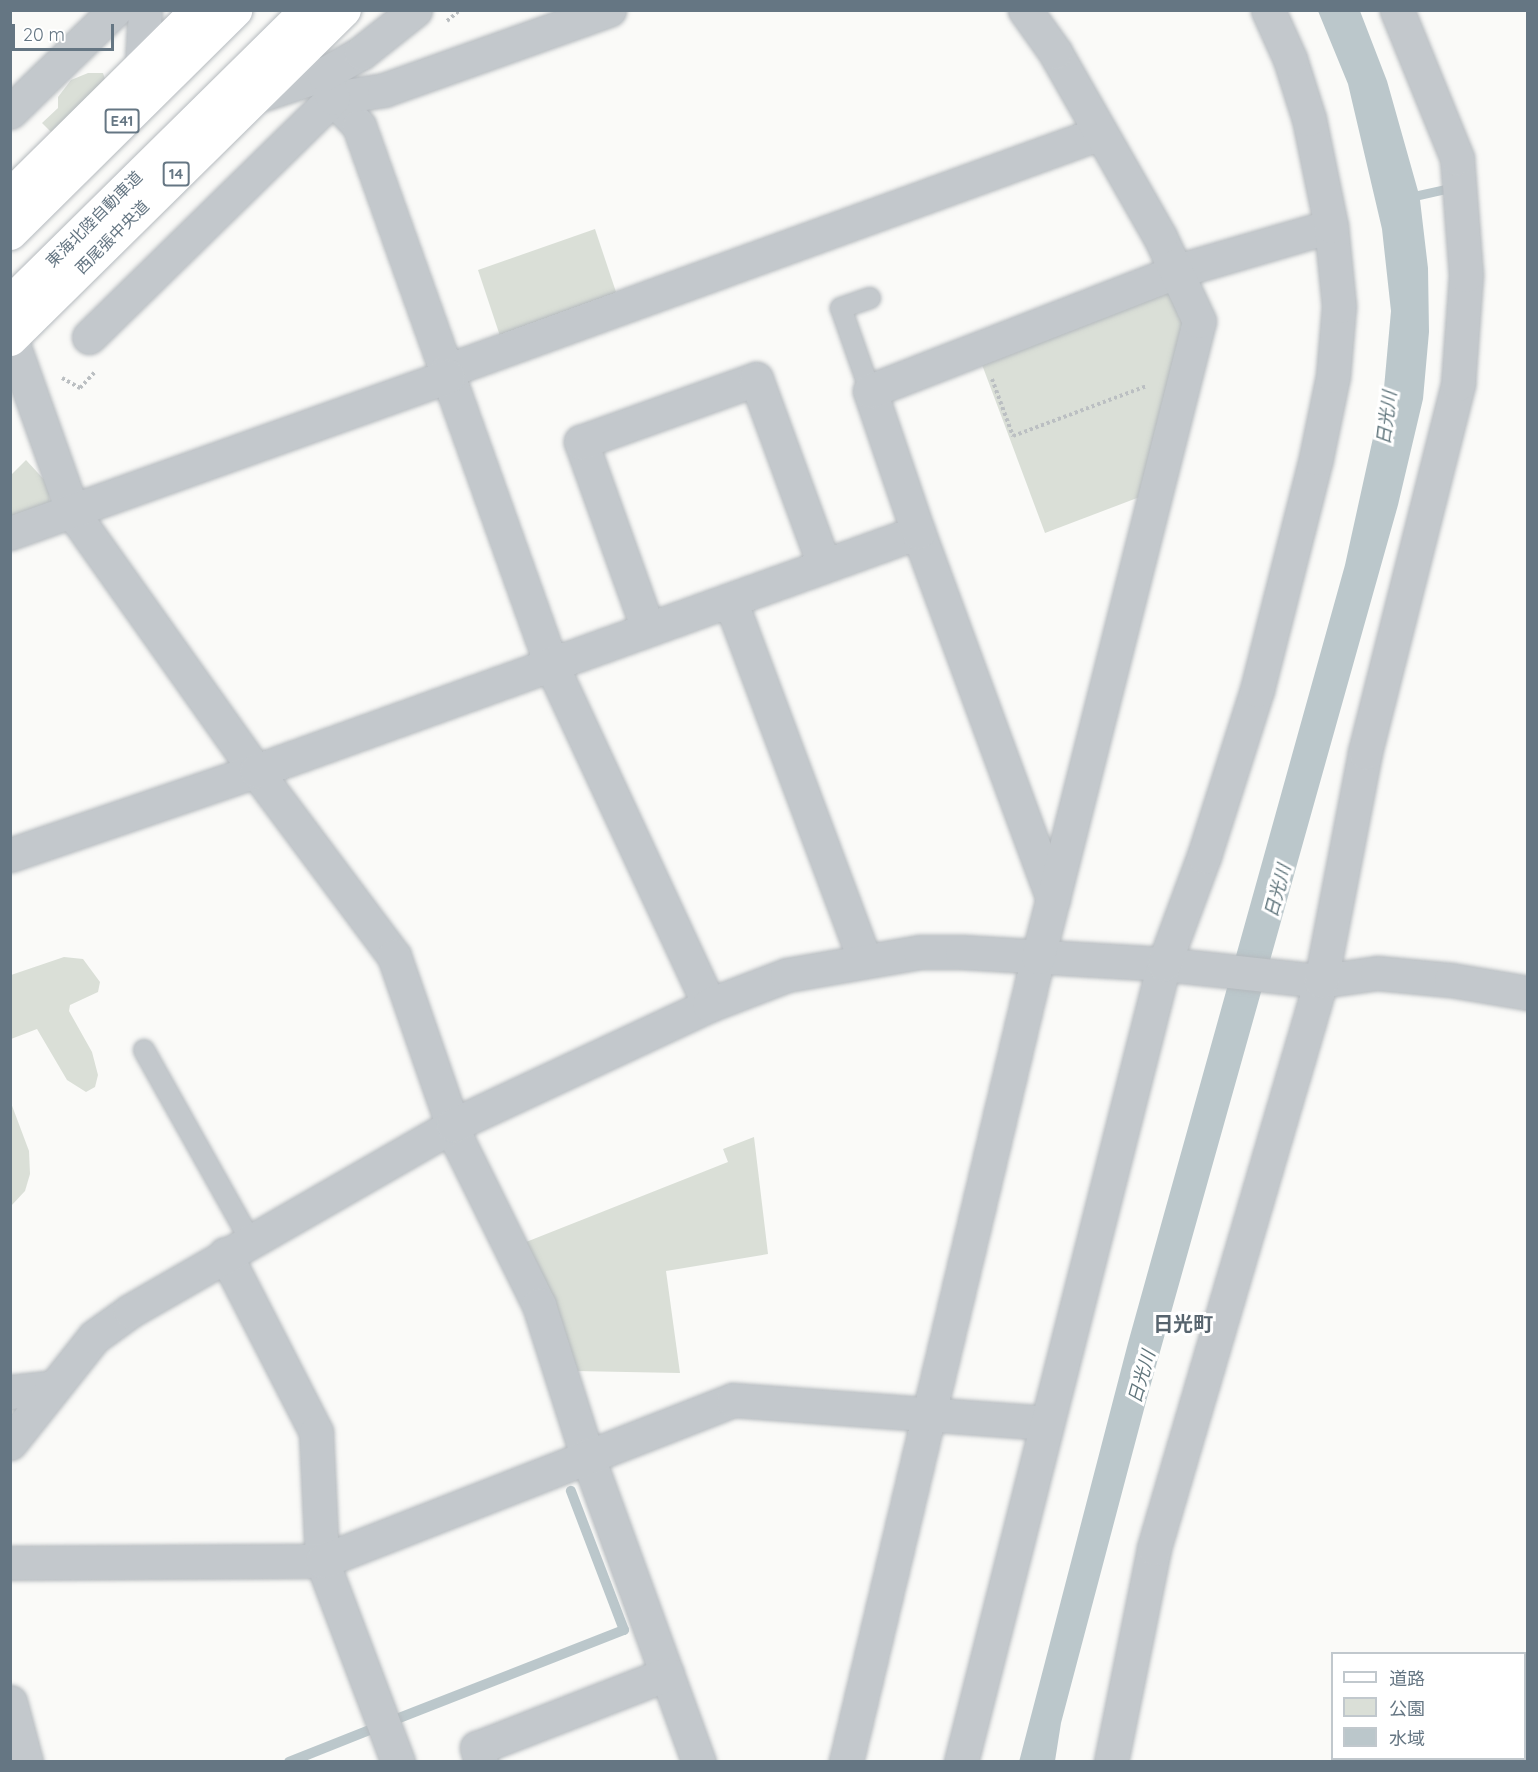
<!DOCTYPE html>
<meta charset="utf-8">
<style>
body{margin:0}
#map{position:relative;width:1538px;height:1772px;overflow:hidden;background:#fafaf8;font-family:Quicksand,"Noto Sans JP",sans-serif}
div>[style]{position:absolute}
.green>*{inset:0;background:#dadfd7}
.water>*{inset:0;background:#bbc7cb}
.stream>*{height:10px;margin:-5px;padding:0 5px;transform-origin:5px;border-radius:5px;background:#bbc7cb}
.path>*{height:4px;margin-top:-2px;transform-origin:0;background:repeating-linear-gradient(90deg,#bbbfc2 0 3px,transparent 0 6px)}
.roads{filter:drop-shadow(0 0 2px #b5babe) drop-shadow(0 0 2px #b5babe)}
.service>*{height:20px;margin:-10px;padding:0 10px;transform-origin:10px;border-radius:10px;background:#c3c8cc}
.minor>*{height:33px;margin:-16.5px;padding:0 16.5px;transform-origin:16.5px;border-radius:16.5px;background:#c3c8cc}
.primary>*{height:33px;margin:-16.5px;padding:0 16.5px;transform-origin:16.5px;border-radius:16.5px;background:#fff}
.motorway>*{height:33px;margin:-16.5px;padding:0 16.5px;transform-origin:16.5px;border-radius:16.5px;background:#fff}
span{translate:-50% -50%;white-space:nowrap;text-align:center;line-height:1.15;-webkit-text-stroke:6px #fff;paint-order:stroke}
.shield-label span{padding:2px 4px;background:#fff;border:2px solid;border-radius:4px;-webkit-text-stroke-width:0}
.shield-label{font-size:15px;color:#657683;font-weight:700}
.street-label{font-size:16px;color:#657683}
.water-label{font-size:18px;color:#60757c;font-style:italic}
.quarter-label{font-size:20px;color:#57646e;font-weight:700}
.frame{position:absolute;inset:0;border:12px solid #657683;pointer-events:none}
.legend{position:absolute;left:1331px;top:1652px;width:195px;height:108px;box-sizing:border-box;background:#fff;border:2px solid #c1c8cd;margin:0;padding:8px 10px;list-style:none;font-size:18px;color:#657683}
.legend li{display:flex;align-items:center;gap:12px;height:30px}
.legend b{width:30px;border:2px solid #c1c8cd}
.scale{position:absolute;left:12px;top:24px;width:102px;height:27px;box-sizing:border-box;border:3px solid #657683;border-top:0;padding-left:8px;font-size:18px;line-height:21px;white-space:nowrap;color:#657683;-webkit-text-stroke:4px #fff;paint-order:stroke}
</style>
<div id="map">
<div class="green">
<i style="clip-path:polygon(88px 73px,103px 73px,107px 85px,64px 145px,42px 123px,58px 108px,58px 97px,71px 80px)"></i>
<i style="clip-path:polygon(595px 229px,618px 298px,501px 339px,478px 270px)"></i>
<i style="clip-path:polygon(1175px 289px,1185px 319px,1145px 495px,1045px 533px,978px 354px)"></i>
<i style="clip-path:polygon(26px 460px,50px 486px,49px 513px,11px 526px,10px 476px)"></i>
<i style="clip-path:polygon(64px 957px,83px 959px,100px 982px,98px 992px,70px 1005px,69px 1011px,92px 1052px,98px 1075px,95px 1087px,86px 1092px,67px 1080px,37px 1029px,11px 1039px,11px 975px)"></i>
<i style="clip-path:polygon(11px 1103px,29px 1151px,30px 1174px,25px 1191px,11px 1206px)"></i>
<i style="clip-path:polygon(754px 1137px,768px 1254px,666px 1271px,680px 1373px,574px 1371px,526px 1242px,728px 1162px,723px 1149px)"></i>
</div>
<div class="water">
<i style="clip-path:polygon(1318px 11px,1360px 11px,1387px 81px,1418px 191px,1450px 184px,1451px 193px,1420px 200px,1428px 268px,1429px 332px,1423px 399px,1398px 505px,1147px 1398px,1061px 1723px,1055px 1761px,1019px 1762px,1128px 1343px,1345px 565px,1384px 388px,1391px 311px,1382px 229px,1348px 84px)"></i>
</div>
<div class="stream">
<i style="left:394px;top:1720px;width:247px;rotate:-21.4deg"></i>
<i style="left:624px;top:1630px;width:149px;rotate:-110.9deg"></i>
<i style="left:289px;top:1762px;width:89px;rotate:-21.7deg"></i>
</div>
<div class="path">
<i style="left:447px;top:21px;width:17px;rotate:-40deg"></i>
<i style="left:62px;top:378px;width:21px;rotate:29deg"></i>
<i style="left:80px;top:388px;width:23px;rotate:-47deg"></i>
<i style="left:992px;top:379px;width:61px;rotate:69.8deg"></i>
<i style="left:1013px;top:436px;width:143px;rotate:-20.5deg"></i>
</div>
<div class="roads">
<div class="service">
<i style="left:870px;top:298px;width:31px;rotate:161deg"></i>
<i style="left:841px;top:308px;width:88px;rotate:70.7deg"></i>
<i style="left:144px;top:1050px;width:218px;rotate:60.8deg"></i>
</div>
<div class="minor">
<i style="left:142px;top:63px;width:53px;rotate:-86.8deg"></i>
<i style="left:254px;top:97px;width:74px;rotate:-18.2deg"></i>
<i style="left:333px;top:98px;width:38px;rotate:47deg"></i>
<i style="left:359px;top:126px;width:571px;rotate:70.36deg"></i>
<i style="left:551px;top:664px;width:376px;rotate:65.1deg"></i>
<i style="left:333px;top:98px;width:52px;rotate:-8.9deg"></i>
<i style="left:384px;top:90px;width:239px;rotate:-19.6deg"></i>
<i style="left:10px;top:112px;width:146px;rotate:-44.2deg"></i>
<i style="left:10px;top:336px;width:188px;rotate:70.4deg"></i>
<i style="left:73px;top:513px;width:316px;rotate:54.7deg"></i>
<i style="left:256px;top:771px;width:231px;rotate:53.3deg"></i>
<i style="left:394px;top:956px;width:196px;rotate:70.9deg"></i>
<i style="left:458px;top:1141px;width:183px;rotate:63.7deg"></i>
<i style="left:539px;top:1305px;width:157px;rotate:72.3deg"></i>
<i style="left:587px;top:1455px;width:327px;rotate:70deg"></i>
<i style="left:89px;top:337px;width:342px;rotate:-44.4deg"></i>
<i style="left:333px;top:98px;width:26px;rotate:-111deg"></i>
<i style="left:324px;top:74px;width:43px;rotate:-29.6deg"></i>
<i style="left:361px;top:53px;width:69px;rotate:-38.5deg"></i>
<i style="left:446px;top:371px;width:696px;rotate:-20deg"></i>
<i style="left:918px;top:532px;width:391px;rotate:69.8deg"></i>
<i style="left:10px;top:533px;width:465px;rotate:-19.7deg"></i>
<i style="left:730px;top:600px;width:385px;rotate:69.5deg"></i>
<i style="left:648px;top:629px;width:199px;rotate:-109.7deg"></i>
<i style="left:581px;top:442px;width:186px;rotate:-19.8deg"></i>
<i style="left:756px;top:379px;width:198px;rotate:69.9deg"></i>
<i style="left:10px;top:855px;width:260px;rotate:-18.9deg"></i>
<i style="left:256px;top:771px;width:704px;rotate:-19.85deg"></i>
<i style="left:918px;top:532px;width:149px;rotate:-108.8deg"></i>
<i style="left:870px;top:391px;width:330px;rotate:-21.3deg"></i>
<i style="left:1177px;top:271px;width:160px;rotate:-16.3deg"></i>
<i style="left:225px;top:1254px;width:200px;rotate:62.9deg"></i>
<i style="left:316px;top:1432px;width:129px;rotate:87.3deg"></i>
<i style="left:322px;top:1561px;width:215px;rotate:69.3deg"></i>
<i style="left:10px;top:1392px;width:44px;rotate:-6.5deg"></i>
<i style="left:10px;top:1443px;width:135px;rotate:-51.6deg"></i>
<i style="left:94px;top:1337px;width:44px;rotate:-35.8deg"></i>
<i style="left:130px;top:1311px;width:373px;rotate:-29.9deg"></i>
<i style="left:453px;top:1125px;width:283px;rotate:-25.1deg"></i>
<i style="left:709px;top:1005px;width:84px;rotate:-21deg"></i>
<i style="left:787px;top:975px;width:135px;rotate:-9.8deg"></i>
<i style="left:920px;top:952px;width:42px"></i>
<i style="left:962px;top:952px;width:202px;rotate:3.4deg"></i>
<i style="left:1164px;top:964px;width:158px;rotate:6.2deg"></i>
<i style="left:1321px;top:981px;width:57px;rotate:-8.1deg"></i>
<i style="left:1377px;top:973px;width:74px;rotate:5.4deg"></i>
<i style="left:1451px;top:980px;width:78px;rotate:9.6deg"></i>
<i style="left:10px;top:1563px;width:312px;rotate:-0.4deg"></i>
<i style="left:322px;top:1561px;width:441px;rotate:-21.4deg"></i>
<i style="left:733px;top:1400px;width:312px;rotate:4.2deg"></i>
<i style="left:10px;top:1702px;width:62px;rotate:75.1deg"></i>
<i style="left:481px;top:1762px;width:15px;rotate:-106deg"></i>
<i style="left:477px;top:1748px;width:204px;rotate:-21.3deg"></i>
<i style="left:846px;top:1762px;width:828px;rotate:-76.59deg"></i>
<i style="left:1038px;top:957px;width:656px;rotate:-75.79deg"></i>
<i style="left:1199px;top:321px;width:93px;rotate:-114.9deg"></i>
<i style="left:1160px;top:237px;width:213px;rotate:-119.6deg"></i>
<i style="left:1055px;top:52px;width:52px;rotate:-125.5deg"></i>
<i style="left:961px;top:1762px;width:823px;rotate:-75.73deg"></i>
<i style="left:1164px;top:964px;width:115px;rotate:-69.7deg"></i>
<i style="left:1204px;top:856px;width:174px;rotate:-72.3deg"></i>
<i style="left:1257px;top:690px;width:239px;rotate:-75.7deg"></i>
<i style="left:1316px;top:458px;width:84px;rotate:-78.3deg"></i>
<i style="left:1333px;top:376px;width:70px;rotate:-85.1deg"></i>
<i style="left:1339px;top:306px;width:80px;rotate:-95.7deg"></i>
<i style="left:1331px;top:226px;width:109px;rotate:-101.6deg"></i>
<i style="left:1309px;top:119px;width:63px;rotate:-107.6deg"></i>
<i style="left:1290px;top:59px;width:54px;rotate:-114.2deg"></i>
<i style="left:1111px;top:1762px;width:218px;rotate:-78.6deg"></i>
<i style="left:1154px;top:1548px;width:591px;rotate:-73.59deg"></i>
<i style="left:1321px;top:981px;width:233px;rotate:-79.1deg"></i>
<i style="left:1365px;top:752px;width:380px;rotate:-75.8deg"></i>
<i style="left:1458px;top:384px;width:109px;rotate:-85.8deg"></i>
<i style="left:1466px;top:275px;width:117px;rotate:-94.4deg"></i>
<i style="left:1457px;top:158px;width:160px;rotate:-112.1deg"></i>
</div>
<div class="primary">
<i style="left:10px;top:195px;width:263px;rotate:-44.7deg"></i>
<i style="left:10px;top:339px;width:469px;rotate:-44.6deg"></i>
</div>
<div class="motorway">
<i style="left:10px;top:233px;width:317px;rotate:-44.7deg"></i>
<i style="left:10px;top:302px;width:416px;rotate:-44.6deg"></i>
</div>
</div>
<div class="shield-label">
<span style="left:122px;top:121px">E41</span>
<span style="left:176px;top:174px">14</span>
</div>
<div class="street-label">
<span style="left:94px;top:219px;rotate:-45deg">東海北陸自動車道</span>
<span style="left:112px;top:237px;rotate:-45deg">西尾張中央道</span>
</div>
<div class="water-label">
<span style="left:1387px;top:418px;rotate:-83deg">日光川</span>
<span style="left:1278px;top:891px;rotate:-75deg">日光川</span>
<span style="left:1142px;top:1377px;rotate:-74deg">日光川</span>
</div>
<div class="quarter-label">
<span style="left:1183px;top:1323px">日光町</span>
</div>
<div class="frame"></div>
<ul class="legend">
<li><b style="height:8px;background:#fff"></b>道路</li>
<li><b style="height:16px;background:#dadfd7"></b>公園</li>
<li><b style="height:16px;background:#bbc7cb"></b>水域</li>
</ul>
<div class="scale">20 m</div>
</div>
